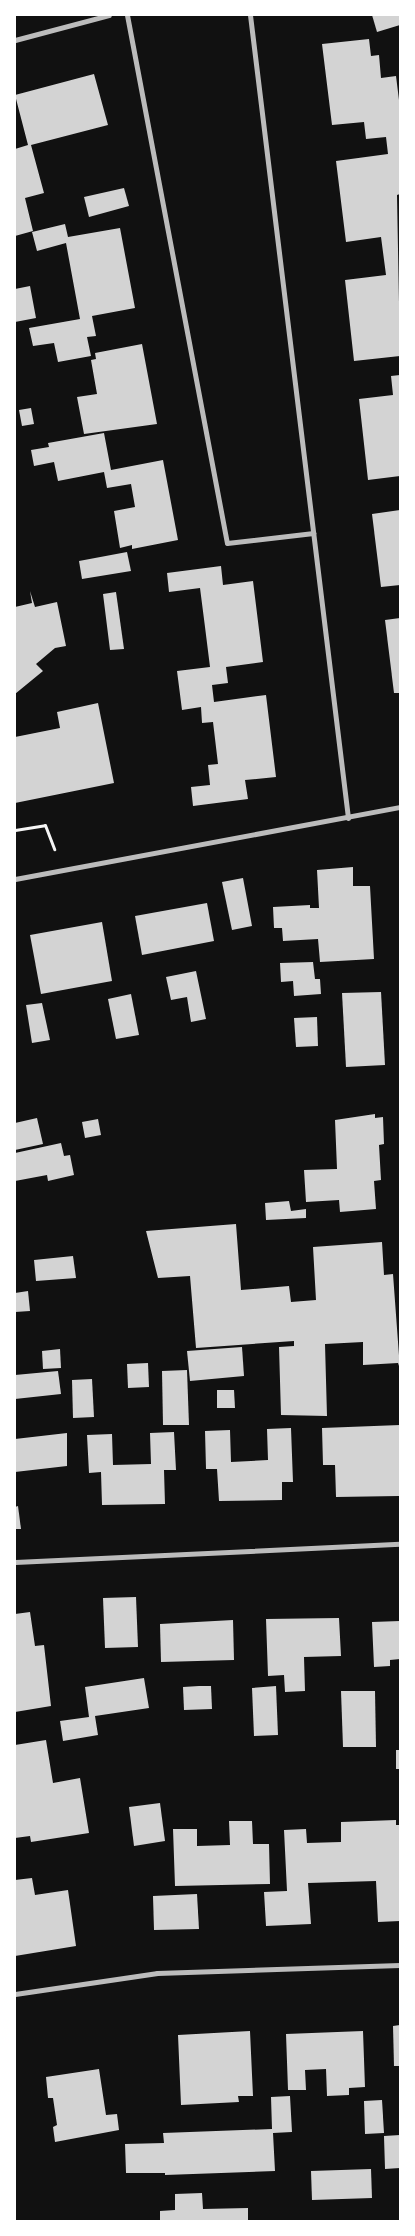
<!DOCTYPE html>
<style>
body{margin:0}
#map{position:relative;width:415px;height:2236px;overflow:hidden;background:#111;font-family:"IBM Plex Sans",sans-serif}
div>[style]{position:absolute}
.building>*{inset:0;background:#d3d3d3}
.path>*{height:3px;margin:-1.5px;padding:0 1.5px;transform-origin:1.5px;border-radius:1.5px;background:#f5f5f5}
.minor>*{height:5px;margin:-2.5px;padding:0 2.5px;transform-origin:2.5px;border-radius:2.5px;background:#bcbcbc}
span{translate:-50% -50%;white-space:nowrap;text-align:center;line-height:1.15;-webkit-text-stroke:4px #fff;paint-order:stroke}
.frame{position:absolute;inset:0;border:16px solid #fff;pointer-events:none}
</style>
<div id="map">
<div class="building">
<i style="clip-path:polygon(372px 15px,400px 15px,400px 25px,377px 32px)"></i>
<i style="clip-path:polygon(369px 39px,371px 56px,379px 55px,381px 78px,396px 76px,400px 108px,400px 194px,397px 195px,400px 356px,354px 361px,345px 280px,386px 275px,381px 237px,346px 242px,336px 161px,388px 154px,386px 137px,366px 139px,364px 122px,332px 125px,322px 44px)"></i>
<i style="clip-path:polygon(94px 74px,108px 125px,31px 145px,44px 193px,25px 198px,33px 231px,15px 236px,15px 149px,28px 145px,15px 95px)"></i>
<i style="clip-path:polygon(124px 188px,129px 206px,89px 217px,84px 197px)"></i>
<i style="clip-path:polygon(65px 224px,68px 237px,120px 228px,135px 308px,92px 316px,96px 336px,87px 337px,91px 356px,58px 362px,54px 343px,33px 346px,29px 328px,80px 319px,66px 243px,37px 251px,32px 232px)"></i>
<i style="clip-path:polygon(30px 286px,36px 318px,15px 322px,15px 289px)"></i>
<i style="clip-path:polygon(142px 344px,157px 424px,84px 434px,77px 397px,97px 394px,91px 360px,96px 359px,95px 353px)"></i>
<i style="clip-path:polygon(400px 375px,400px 476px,368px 480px,359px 399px,393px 395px,391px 376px)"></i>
<i style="clip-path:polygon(31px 408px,34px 424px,22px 426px,19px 410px)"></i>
<i style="clip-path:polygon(104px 433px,111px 470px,163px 460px,178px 540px,132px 549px,132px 545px,120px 548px,114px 511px,135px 507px,131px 484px,107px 488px,104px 472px,58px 481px,54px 462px,34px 466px,31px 450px,49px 447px,48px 443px)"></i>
<i style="clip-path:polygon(400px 510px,400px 585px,381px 587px,372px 514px)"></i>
<i style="clip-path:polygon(127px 552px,131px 571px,82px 579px,79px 561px)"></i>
<i style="clip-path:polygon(221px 566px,223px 585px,253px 581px,263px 662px,226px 667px,228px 683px,212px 685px,214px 702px,266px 695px,276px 777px,245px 780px,248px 799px,193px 806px,191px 787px,210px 785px,208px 765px,218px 764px,213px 722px,202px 723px,201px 707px,182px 710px,177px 671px,210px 667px,205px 627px,200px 588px,169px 592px,167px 573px)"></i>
<i style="clip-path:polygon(30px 591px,35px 607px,57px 602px,66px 646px,55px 648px,36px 664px,43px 671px,15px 694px,15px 607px,32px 603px)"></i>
<i style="clip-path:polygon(116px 592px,124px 649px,110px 650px,103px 594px)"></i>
<i style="clip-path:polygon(400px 618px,400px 693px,394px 693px,385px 620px)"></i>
<i style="clip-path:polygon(98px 703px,114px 783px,15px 803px,15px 737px,60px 728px,57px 712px)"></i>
<i style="clip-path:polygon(353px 867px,353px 886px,370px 886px,374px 959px,320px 962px,318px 939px,283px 941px,282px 928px,274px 928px,273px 907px,310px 905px,310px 908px,319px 908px,317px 870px)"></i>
<i style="clip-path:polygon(243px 878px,252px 926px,232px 930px,222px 882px)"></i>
<i style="clip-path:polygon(207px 903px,214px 941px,142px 955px,135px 916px)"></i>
<i style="clip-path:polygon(102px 922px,112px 981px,41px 994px,30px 935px)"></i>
<i style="clip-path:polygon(313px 962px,315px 979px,320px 979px,321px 994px,294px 996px,293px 981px,281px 982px,280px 963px)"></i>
<i style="clip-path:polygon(196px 971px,206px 1019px,191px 1022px,187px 997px,171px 1000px,166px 977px)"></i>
<i style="clip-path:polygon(381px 992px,385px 1065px,346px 1067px,342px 993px)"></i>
<i style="clip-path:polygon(131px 994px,139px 1035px,116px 1039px,108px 999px)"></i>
<i style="clip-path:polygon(42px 1003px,50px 1040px,32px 1043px,26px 1005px)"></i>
<i style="clip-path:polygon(317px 1017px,318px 1046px,296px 1047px,294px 1018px)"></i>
<i style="clip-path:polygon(375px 1114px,375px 1118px,383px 1117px,384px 1144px,379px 1145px,381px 1180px,374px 1181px,376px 1209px,340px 1212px,339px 1200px,306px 1202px,304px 1170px,337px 1169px,335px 1120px)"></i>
<i style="clip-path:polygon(37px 1118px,43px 1144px,15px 1150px,15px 1123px)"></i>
<i style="clip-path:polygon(98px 1119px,101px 1135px,85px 1138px,82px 1122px)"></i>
<i style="clip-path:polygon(61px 1143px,64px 1156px,70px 1155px,74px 1175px,48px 1181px,47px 1175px,15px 1181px,15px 1153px)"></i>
<i style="clip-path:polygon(289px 1201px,291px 1211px,306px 1209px,306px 1218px,266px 1220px,265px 1203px)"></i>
<i style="clip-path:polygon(236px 1224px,241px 1290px,289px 1286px,291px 1302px,316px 1300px,313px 1247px,382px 1242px,384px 1275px,393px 1274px,400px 1369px,398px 1363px,363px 1365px,363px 1342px,325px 1344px,327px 1416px,281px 1415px,279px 1347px,294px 1346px,294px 1341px,196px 1348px,190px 1276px,158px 1278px,146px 1231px)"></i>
<i style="clip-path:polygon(73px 1256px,76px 1278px,36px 1281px,34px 1260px)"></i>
<i style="clip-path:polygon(28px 1291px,30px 1311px,15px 1312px,15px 1293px)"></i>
<i style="clip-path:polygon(242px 1347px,244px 1376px,190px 1381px,187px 1351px)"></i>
<i style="clip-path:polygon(60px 1349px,61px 1368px,43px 1369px,42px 1351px)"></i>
<i style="clip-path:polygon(148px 1363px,149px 1387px,128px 1388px,127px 1364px)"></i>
<i style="clip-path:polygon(187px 1370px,189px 1425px,163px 1425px,162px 1371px)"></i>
<i style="clip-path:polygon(58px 1371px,61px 1394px,15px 1399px,15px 1375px)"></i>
<i style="clip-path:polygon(92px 1379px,94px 1417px,73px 1418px,72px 1380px)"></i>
<i style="clip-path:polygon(217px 1390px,234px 1390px,235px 1408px,217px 1408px)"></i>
<i style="clip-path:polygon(400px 1425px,399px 1496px,336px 1497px,335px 1465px,323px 1465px,322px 1428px)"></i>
<i style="clip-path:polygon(291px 1428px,293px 1482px,282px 1482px,282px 1500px,219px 1501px,217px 1469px,206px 1469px,205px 1431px,230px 1430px,231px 1462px,268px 1460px,267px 1429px)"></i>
<i style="clip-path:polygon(174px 1432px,176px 1470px,164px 1470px,165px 1504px,102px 1505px,101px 1472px,89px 1473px,87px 1435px,112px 1434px,113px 1465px,151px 1464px,150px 1433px)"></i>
<i style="clip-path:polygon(67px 1433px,67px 1466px,15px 1472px,15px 1439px)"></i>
<i style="clip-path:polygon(18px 1506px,21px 1529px,15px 1529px,15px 1507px)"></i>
<i style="clip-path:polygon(136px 1597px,138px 1647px,105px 1648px,103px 1598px)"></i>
<i style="clip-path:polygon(30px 1612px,35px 1646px,44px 1645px,51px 1706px,15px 1712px,15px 1614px)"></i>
<i style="clip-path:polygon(339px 1618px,341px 1656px,304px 1657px,305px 1691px,285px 1692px,284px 1675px,268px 1676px,266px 1619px)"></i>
<i style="clip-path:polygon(233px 1620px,234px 1660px,161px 1662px,160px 1624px)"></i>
<i style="clip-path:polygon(400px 1621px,400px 1659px,390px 1660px,390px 1666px,374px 1667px,372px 1622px)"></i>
<i style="clip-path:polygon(144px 1678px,149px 1708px,95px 1716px,98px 1735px,63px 1741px,60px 1721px,89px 1717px,85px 1687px)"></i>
<i style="clip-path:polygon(199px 1686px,211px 1686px,212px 1709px,184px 1710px,183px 1687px)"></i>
<i style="clip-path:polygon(276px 1686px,278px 1735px,254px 1736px,252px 1688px)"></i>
<i style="clip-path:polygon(341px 1691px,375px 1691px,376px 1747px,343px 1747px)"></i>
<i style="clip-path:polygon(46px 1740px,53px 1783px,80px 1778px,89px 1833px,31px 1842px,30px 1836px,15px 1838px,15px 1745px)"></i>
<i style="clip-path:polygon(396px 1750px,400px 1750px,400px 1769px,396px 1769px)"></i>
<i style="clip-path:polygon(160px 1803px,165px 1841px,134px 1846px,129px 1807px)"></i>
<i style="clip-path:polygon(396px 1820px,396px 1825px,400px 1825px,400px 1921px,378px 1922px,376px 1881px,308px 1883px,311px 1924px,266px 1926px,264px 1892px,287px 1891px,284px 1830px,306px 1829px,307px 1843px,341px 1842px,341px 1822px)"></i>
<i style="clip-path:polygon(229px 1821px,252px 1821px,253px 1844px,269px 1844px,270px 1884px,175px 1886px,173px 1829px,197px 1829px,197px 1846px,230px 1845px)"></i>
<i style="clip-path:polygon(32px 1878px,35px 1895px,68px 1890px,76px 1946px,15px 1956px,15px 1880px)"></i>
<i style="clip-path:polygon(197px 1894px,199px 1929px,154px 1930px,153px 1896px)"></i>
<i style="clip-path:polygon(400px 2025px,400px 2066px,394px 2066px,393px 2026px)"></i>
<i style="clip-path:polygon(250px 2031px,253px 2096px,238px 2096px,239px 2102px,181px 2105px,178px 2035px)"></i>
<i style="clip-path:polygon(363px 2031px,365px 2087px,349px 2088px,349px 2095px,327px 2096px,326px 2069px,305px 2070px,306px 2090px,288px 2090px,286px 2034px)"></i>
<i style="clip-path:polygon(99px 2069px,106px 2115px,117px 2114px,119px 2130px,55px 2142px,53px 2127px,57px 2125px,53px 2098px,48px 2098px,46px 2077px)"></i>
<i style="clip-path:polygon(290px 2096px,292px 2132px,273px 2133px,275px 2171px,165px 2175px,165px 2173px,126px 2173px,125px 2144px,164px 2143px,163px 2133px,272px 2129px,271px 2097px)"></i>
<i style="clip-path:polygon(382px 2100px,384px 2133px,365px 2134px,364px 2101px)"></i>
<i style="clip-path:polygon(400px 2135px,400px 2168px,385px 2169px,384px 2136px)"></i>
<i style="clip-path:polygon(371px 2169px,372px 2198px,312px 2200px,311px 2171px)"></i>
<i style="clip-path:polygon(202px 2193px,203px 2209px,248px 2208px,248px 2221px,160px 2221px,160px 2211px,175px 2210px,175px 2194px)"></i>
</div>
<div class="path">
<i style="left:15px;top:830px;width:30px;rotate:-9deg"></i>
<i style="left:45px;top:825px;width:26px;rotate:69deg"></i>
</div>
<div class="minor">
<i style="left:127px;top:15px;width:537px;rotate:79.28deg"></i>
<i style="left:227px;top:543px;width:87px;rotate:-6.6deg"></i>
<i style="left:250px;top:15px;width:809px;rotate:83.04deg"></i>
<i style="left:15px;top:40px;width:97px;rotate:-14.9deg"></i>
<i style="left:15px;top:879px;width:392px;rotate:-10.6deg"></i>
<i style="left:15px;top:1562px;width:385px;rotate:-2.7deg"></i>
<i style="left:15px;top:1994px;width:144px;rotate:-8.4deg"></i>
<i style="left:157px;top:1973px;width:243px;rotate:-1.9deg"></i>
</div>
<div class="frame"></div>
</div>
